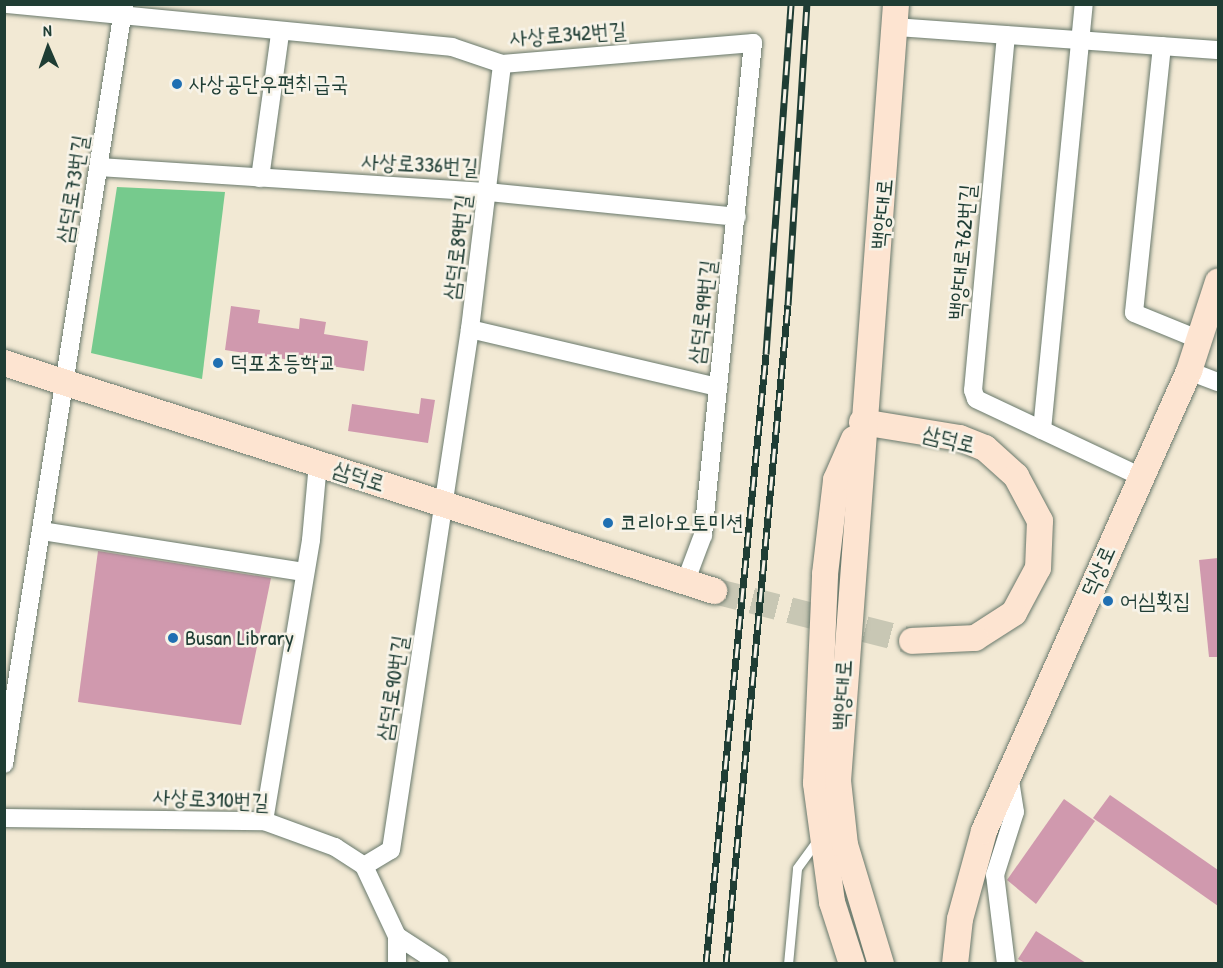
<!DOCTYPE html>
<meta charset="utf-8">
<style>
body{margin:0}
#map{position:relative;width:1223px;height:968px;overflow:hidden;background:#f2e9d4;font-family:"Patrick Hand","Poor Story",sans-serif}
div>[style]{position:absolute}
.green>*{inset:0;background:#76ca8d}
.building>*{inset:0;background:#d099ae}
.secondary-tunnel>*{height:26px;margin-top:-13px;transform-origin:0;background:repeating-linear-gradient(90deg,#c8c7b4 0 26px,transparent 0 39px)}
.roads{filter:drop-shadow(0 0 2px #69796c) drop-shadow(0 0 2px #69796c)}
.lane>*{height:9px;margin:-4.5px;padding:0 4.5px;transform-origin:4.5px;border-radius:4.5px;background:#fff}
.street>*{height:18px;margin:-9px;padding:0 9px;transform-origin:9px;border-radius:9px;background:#fff}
.secondary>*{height:26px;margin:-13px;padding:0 13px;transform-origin:13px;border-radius:13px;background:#fde4d1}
.rail>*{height:7px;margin-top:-3.5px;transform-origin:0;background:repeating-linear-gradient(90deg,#f7f3e8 0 14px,#1f3d34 0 28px);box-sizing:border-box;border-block:2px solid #1f3d34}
.dots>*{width:16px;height:16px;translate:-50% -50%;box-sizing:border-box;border:3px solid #f7f3e8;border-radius:50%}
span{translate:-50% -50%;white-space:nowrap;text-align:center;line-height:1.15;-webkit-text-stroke:5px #f7f3e8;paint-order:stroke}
.street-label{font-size:22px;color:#1f3d34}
.poi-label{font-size:22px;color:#1f3d34}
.left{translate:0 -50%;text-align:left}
.frame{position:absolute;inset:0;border:6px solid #1f3d34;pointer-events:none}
.north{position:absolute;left:18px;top:18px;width:60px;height:60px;-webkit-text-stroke:4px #f7f3e8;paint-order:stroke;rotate:358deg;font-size:16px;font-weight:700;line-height:24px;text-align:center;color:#1f3d34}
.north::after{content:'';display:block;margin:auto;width:21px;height:27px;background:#1f3d34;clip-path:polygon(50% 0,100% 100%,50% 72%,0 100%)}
</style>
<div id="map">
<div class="green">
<i style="clip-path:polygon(117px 187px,225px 192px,202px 379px,91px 353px)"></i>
</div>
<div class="building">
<i style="clip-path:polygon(231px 306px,260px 310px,258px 323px,299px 329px,300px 318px,326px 322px,324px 334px,368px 341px,364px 371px,225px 350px)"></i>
<i style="clip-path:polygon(421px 398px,435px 400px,428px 443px,348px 431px,352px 404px,419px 414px)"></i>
<i style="clip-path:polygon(98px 551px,271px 578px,241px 725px,78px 702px)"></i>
<i style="clip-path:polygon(1218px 558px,1218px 657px,1209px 657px,1199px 560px)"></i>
<i style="clip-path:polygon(1110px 795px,1218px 870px,1218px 906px,1093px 818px)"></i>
<i style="clip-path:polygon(1064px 799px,1095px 821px,1036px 904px,1007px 880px)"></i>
<i style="clip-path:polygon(1036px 931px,1086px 963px,1025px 963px,1018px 959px)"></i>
</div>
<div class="secondary-tunnel">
<i style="left:714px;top:591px;width:204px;rotate:14.2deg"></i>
</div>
<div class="roads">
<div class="lane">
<i style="left:788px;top:964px;width:96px;rotate:-84.6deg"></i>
<i style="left:797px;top:868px;width:36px;rotate:-54deg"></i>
</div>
<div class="street">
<i style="left:6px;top:4px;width:448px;rotate:5.5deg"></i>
<i style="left:452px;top:47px;width:53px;rotate:18.8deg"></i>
<i style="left:502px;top:64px;width:252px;rotate:-4.8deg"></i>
<i style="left:753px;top:43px;width:495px;rotate:95.8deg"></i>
<i style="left:703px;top:535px;width:51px;rotate:110.6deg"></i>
<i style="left:896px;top:27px;width:323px;rotate:4.1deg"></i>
<i style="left:1006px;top:35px;width:357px;rotate:95.3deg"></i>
<i style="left:973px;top:390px;width:9px;rotate:72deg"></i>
<i style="left:976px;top:399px;width:181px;rotate:25.2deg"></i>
<i style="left:1162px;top:46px;width:268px;rotate:96deg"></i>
<i style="left:1134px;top:313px;width:71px;rotate:22.2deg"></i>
<i style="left:100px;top:167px;width:389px;rotate:3.7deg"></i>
<i style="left:488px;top:192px;width:250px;rotate:5.7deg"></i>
<i style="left:260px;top:178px;width:145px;rotate:-82.1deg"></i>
<i style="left:470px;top:329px;width:255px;rotate:13.2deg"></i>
<i style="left:1189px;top:371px;width:31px;rotate:21deg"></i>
<i style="left:1042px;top:430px;width:428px;rotate:-84.4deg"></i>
<i style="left:42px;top:531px;width:264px;rotate:8.9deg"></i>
<i style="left:4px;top:764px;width:769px;rotate:-81.03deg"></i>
<i style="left:4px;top:818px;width:260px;rotate:0.7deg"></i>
<i style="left:264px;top:821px;width:76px;rotate:20.1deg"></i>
<i style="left:335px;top:847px;width:35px;rotate:33deg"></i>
<i style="left:364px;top:866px;width:77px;rotate:64.8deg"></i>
<i style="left:397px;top:936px;width:28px;rotate:90deg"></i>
<i style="left:264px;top:821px;width:285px;rotate:-80.5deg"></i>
<i style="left:311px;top:540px;width:77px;rotate:-84.8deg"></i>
<i style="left:364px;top:866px;width:31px;rotate:-31deg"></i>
<i style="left:391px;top:850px;width:527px;rotate:-81.38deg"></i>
<i style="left:470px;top:329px;width:267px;rotate:-83.1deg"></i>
<i style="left:397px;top:936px;width:51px;rotate:33.1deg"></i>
<i style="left:1006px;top:964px;width:90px;rotate:-97deg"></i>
<i style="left:995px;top:875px;width:66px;rotate:-72.4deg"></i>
<i style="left:1015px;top:812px;width:37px;rotate:-99deg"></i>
</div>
<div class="secondary">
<i style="left:4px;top:363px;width:746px;rotate:17.8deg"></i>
<i style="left:862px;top:422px;width:99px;rotate:9.3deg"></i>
<i style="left:960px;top:438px;width:27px;rotate:22deg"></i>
<i style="left:985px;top:448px;width:42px;rotate:42.1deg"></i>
<i style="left:1016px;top:476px;width:51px;rotate:61.9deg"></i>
<i style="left:1040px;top:521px;width:47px;rotate:92.4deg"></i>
<i style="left:1038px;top:568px;width:51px;rotate:118.1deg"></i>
<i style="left:1014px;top:613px;width:46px;rotate:147.3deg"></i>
<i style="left:975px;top:638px;width:63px;rotate:177.3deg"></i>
<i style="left:852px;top:964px;width:65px;rotate:-107.9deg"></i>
<i style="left:832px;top:902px;width:120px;rotate:-97.7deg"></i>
<i style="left:816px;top:783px;width:209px;rotate:-87.5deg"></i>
<i style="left:825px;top:574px;width:95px;rotate:-83.3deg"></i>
<i style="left:836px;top:480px;width:45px;rotate:-66.3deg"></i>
<i style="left:881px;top:964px;width:124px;rotate:-106.8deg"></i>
<i style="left:845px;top:845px;width:64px;rotate:-96.2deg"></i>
<i style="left:838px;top:781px;width:779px;rotate:-85.73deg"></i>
<i style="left:955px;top:964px;width:45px;rotate:-83.7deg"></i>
<i style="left:960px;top:919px;width:91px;rotate:-74.7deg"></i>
<i style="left:984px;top:831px;width:504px;rotate:-65.98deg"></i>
<i style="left:1189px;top:371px;width:94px;rotate:-72deg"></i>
</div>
</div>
<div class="rail">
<i style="left:706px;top:964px;width:613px;rotate:-84.38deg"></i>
<i style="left:766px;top:354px;width:351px;rotate:-85.9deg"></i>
<i style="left:726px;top:964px;width:662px;rotate:-84.63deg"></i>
<i style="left:788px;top:305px;width:302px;rotate:-86.4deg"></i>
</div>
<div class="dots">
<i style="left:177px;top:84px;background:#1f6fb2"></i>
<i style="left:218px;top:363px;background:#1f6fb2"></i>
<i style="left:608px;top:523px;background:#1f6fb2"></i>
<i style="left:1108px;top:601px;background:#1f6fb2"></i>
<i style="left:173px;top:638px;background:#1f6fb2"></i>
</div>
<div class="street-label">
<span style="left:568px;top:34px;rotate:-4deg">사상로342번길</span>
<span style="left:420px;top:164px;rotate:3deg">사상로336번길</span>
<span style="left:72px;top:189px;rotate:-81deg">삼덕로73번길</span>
<span style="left:882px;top:214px;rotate:-85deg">백양대로</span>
<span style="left:457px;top:247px;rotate:-83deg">삼덕로89번길</span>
<span style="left:962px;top:252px;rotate:-85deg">백양대로762번길</span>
<span style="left:702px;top:312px;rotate:-83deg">삼덕로99번길</span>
<span style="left:949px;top:439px;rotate:14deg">삼덕로</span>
<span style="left:359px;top:476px;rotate:18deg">삼덕로</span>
<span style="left:1098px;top:571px;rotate:-66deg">덕상로</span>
<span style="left:392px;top:688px;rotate:-81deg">삼덕로90번길</span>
<span style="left:842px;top:695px;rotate:-87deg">백양대로</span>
<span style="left:211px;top:799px;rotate:3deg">사상로310번길</span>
</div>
<div class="poi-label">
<span class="left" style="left:189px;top:84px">사상공단우편취급국</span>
<span class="left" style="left:230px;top:363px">덕포초등학교</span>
<span class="left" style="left:620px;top:523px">코리아오토미션</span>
<span class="left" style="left:1120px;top:601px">어심횟집</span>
<span class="left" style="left:185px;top:638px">Busan Library</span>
</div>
<div class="frame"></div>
<div class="north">N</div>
</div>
